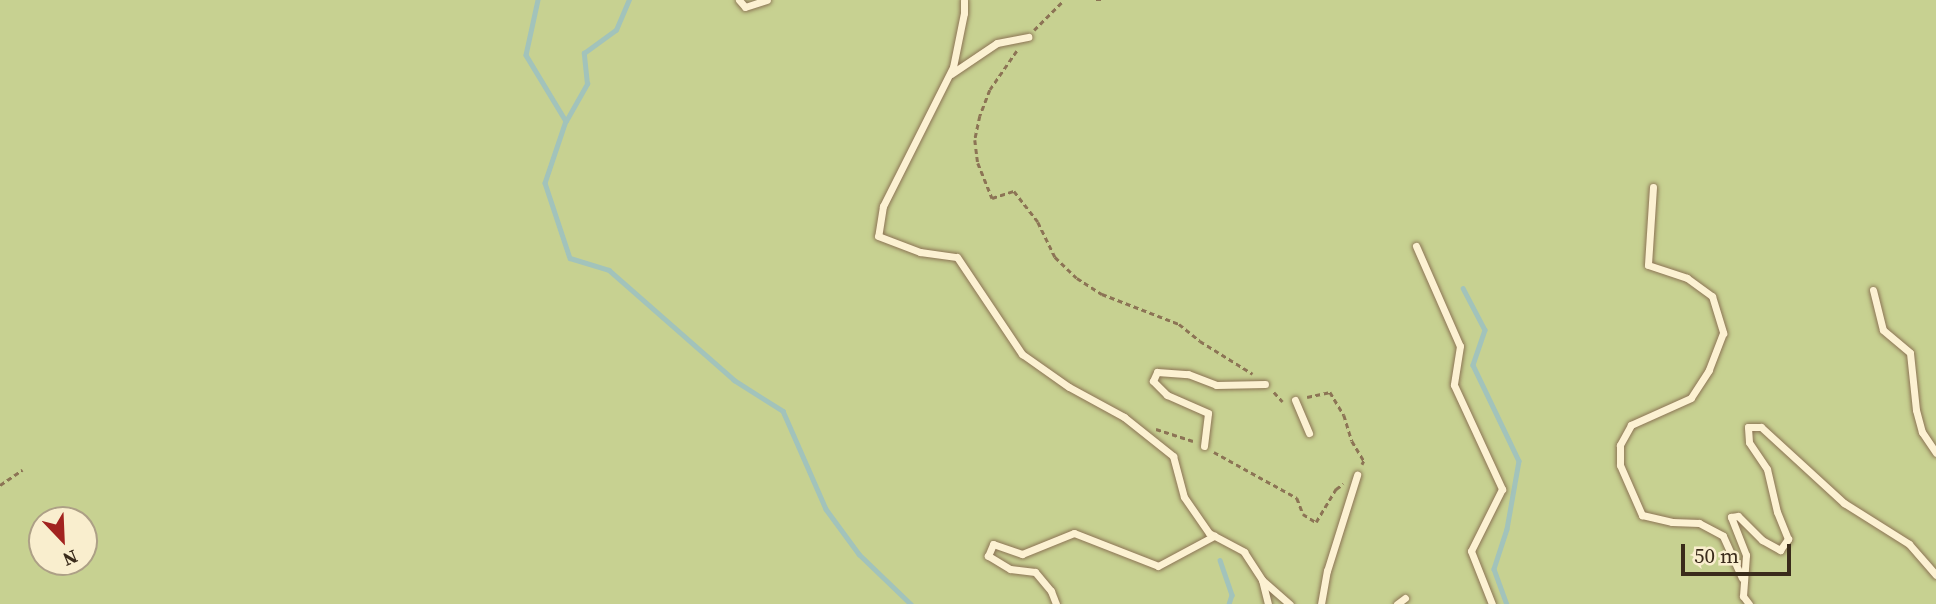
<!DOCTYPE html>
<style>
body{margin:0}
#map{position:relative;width:1936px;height:604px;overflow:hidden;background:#f2e5be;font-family:"Source Serif 4",serif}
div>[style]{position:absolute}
.green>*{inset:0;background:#c7d191}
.stream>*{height:4.5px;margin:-2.25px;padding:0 2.25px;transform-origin:2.25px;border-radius:2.25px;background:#a2c3bb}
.path>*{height:2.5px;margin-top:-1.25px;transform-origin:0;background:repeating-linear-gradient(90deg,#8c7455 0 5px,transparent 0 8.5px)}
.roads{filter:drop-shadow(0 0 2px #8c7455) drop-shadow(0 0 2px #8c7455)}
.service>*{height:7px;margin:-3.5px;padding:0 3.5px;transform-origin:3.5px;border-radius:3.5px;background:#fcf1d2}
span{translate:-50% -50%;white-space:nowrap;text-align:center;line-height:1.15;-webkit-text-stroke:5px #f9eece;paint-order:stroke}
.north{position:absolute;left:28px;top:506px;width:70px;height:70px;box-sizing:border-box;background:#f9eece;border:2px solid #ada086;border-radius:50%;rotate:157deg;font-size:19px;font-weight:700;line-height:28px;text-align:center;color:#3a2b1b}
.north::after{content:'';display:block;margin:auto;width:24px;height:32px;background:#a2231f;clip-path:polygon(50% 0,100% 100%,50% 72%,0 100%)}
.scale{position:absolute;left:1681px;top:544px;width:110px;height:32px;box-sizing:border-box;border:4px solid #3a2b1b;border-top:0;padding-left:9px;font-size:21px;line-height:24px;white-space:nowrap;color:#3a2b1b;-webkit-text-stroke:5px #f9eece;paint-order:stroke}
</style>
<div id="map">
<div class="green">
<i style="clip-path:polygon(evenodd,0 0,1936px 0,1936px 604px,0 604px,0 0,42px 520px,84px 520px,84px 562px,42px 562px,42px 520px)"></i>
</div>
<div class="stream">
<i style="left:538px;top:0;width:56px;rotate:102.3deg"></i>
<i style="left:526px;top:55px;width:77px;rotate:58.8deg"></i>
<i style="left:566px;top:121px;width:65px;rotate:108.7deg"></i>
<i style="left:545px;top:183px;width:79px;rotate:71.6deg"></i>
<i style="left:570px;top:258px;width:41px;rotate:17.1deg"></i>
<i style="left:609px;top:270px;width:167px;rotate:41.3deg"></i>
<i style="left:734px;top:380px;width:58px;rotate:32.3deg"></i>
<i style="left:783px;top:411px;width:107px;rotate:66.3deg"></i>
<i style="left:826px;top:509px;width:56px;rotate:53.7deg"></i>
<i style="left:859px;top:554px;width:72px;rotate:43.9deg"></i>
<i style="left:566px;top:121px;width:43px;rotate:-60.4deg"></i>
<i style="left:587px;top:84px;width:31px;rotate:-96deg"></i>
<i style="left:584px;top:53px;width:39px;rotate:-36deg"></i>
<i style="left:616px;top:30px;width:33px;rotate:-67deg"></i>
<i style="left:1463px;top:288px;width:47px;rotate:62.4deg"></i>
<i style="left:1485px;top:330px;width:37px;rotate:109deg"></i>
<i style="left:1473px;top:365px;width:106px;rotate:64.4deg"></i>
<i style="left:1519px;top:461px;width:69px;rotate:100deg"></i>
<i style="left:1507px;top:529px;width:42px;rotate:108deg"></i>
<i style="left:1494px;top:569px;width:37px;rotate:70deg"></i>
<i style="left:1220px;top:560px;width:37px;rotate:71deg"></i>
<i style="left:1232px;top:595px;width:9px;rotate:108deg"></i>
</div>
<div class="path">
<i style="left:1096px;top:0;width:7px"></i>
<i style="left:1034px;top:30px;width:42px;rotate:-45deg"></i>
<i style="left:1017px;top:51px;width:47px;rotate:124.7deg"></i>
<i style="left:990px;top:90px;width:28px;rotate:111deg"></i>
<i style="left:980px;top:116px;width:25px;rotate:102deg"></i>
<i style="left:975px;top:140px;width:23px;rotate:83deg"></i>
<i style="left:978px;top:163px;width:38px;rotate:68deg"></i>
<i style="left:992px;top:198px;width:23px;rotate:-18deg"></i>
<i style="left:1014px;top:191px;width:39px;rotate:52deg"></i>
<i style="left:1038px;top:222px;width:39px;rotate:64deg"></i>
<i style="left:1055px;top:257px;width:30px;rotate:44deg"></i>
<i style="left:1077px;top:278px;width:30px;rotate:33deg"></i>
<i style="left:1102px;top:294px;width:83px;rotate:21.3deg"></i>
<i style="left:1179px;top:324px;width:27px;rotate:39deg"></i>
<i style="left:1200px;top:341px;width:62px;rotate:31.9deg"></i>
<i style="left:1274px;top:392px;width:13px;rotate:48deg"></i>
<i style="left:1307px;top:397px;width:24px;rotate:-12deg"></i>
<i style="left:1330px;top:392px;width:27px;rotate:59deg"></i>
<i style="left:1344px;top:415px;width:27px;rotate:73deg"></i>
<i style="left:1352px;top:441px;width:23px;rotate:59deg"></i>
<i style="left:1364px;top:461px;width:4px;rotate:117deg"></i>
<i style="left:1156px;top:429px;width:39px;rotate:18deg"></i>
<i style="left:1214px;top:452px;width:95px;rotate:29deg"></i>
<i style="left:1297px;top:498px;width:17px;rotate:69deg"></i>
<i style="left:1303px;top:514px;width:15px;rotate:32deg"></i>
<i style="left:1316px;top:522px;width:39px;rotate:-59deg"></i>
<i style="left:1336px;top:489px;width:9px;rotate:-36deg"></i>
<i style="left:0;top:485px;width:27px;rotate:-34deg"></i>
</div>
<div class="roads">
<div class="service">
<i style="left:739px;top:0;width:9px;rotate:49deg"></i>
<i style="left:745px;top:7px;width:23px;rotate:-18deg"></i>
<i style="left:964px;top:0;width:13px;rotate:90deg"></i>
<i style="left:964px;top:13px;width:55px;rotate:101.5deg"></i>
<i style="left:953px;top:67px;width:156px;rotate:116.7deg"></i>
<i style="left:883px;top:206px;width:30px;rotate:99deg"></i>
<i style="left:878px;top:236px;width:45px;rotate:20.9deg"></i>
<i style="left:920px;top:252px;width:37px;rotate:8deg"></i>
<i style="left:957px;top:257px;width:117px;rotate:56.2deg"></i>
<i style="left:1022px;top:354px;width:57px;rotate:35.1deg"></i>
<i style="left:1069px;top:387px;width:63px;rotate:28.6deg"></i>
<i style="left:1124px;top:417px;width:63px;rotate:38.5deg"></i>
<i style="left:1173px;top:456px;width:42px;rotate:75deg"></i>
<i style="left:1184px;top:497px;width:44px;rotate:55.2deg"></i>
<i style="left:1209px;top:533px;width:40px;rotate:28deg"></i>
<i style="left:1244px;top:552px;width:33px;rotate:57deg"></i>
<i style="left:1262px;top:580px;width:25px;rotate:76deg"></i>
<i style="left:951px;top:74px;width:55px;rotate:-34deg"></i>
<i style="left:997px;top:43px;width:32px;rotate:-11deg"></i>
<i style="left:1653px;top:187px;width:78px;rotate:93.7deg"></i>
<i style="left:1648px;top:265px;width:41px;rotate:18.4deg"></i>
<i style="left:1687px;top:278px;width:31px;rotate:36deg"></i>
<i style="left:1712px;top:296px;width:39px;rotate:73deg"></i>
<i style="left:1723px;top:333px;width:40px;rotate:111deg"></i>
<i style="left:1709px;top:370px;width:33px;rotate:123deg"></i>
<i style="left:1691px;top:398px;width:66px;rotate:155.8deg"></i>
<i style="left:1631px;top:425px;width:23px;rotate:119deg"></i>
<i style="left:1620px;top:445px;width:20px;rotate:90deg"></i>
<i style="left:1620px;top:465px;width:55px;rotate:66.3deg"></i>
<i style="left:1642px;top:515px;width:31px;rotate:13deg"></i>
<i style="left:1672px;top:522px;width:27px;rotate:2deg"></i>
<i style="left:1699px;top:523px;width:27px;rotate:28deg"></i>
<i style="left:1723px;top:536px;width:46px;rotate:65.7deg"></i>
<i style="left:1416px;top:246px;width:109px;rotate:66.3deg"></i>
<i style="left:1460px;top:346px;width:39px;rotate:99deg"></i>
<i style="left:1454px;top:385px;width:115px;rotate:65.2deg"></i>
<i style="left:1502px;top:489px;width:69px;rotate:116.6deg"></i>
<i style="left:1471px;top:551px;width:57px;rotate:68.4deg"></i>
<i style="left:1873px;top:290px;width:41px;rotate:76deg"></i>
<i style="left:1883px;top:330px;width:35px;rotate:40deg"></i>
<i style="left:1910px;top:353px;width:57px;rotate:84deg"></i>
<i style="left:1916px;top:410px;width:23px;rotate:75deg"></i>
<i style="left:1922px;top:432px;width:25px;rotate:56deg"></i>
<i style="left:1295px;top:400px;width:36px;rotate:67deg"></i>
<i style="left:1204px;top:446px;width:33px;rotate:-83deg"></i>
<i style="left:1208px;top:413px;width:45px;rotate:-156.3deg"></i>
<i style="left:1167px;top:395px;width:20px;rotate:-135deg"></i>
<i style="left:1153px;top:381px;width:10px;rotate:-66deg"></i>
<i style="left:1157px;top:372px;width:31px;rotate:4deg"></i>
<i style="left:1188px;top:374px;width:30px;rotate:21deg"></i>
<i style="left:1216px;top:385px;width:49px;rotate:-1.2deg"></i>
<i style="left:1262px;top:580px;width:37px;rotate:41deg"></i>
<i style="left:1056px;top:604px;width:14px;rotate:-111deg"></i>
<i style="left:1051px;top:591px;width:25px;rotate:-130deg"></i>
<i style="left:1035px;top:572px;width:25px;rotate:-173deg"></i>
<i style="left:1010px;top:569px;width:26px;rotate:-149deg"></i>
<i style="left:988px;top:556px;width:13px;rotate:-67deg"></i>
<i style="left:993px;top:544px;width:31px;rotate:19deg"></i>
<i style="left:1022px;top:554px;width:56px;rotate:-22deg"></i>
<i style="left:1074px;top:533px;width:90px;rotate:21.4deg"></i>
<i style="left:1158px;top:566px;width:64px;rotate:-28.2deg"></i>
<i style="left:1321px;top:604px;width:34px;rotate:-80deg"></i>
<i style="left:1327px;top:571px;width:101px;rotate:-72.6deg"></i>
<i style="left:1397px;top:604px;width:10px;rotate:-37deg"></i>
<i style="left:1749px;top:604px;width:10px;rotate:-127deg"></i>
<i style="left:1743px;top:596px;width:41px;rotate:-85.8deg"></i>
<i style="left:1746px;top:555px;width:41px;rotate:-111.5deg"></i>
<i style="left:1731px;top:517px;width:7px;rotate:-8deg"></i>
<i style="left:1738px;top:516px;width:34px;rotate:45deg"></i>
<i style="left:1762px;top:540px;width:21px;rotate:29deg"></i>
<i style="left:1780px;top:550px;width:14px;rotate:-54deg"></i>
<i style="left:1788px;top:539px;width:29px;rotate:-112deg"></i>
<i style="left:1777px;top:512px;width:44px;rotate:-103.1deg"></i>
<i style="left:1767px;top:469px;width:32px;rotate:-124deg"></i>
<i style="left:1749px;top:442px;width:15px;rotate:-94deg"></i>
<i style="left:1748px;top:427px;width:13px"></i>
<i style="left:1761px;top:427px;width:113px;rotate:42.5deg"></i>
<i style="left:1844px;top:503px;width:77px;rotate:32.2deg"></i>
<i style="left:1909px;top:544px;width:41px;rotate:48.9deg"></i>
</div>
</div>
<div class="north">N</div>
<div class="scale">50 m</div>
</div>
